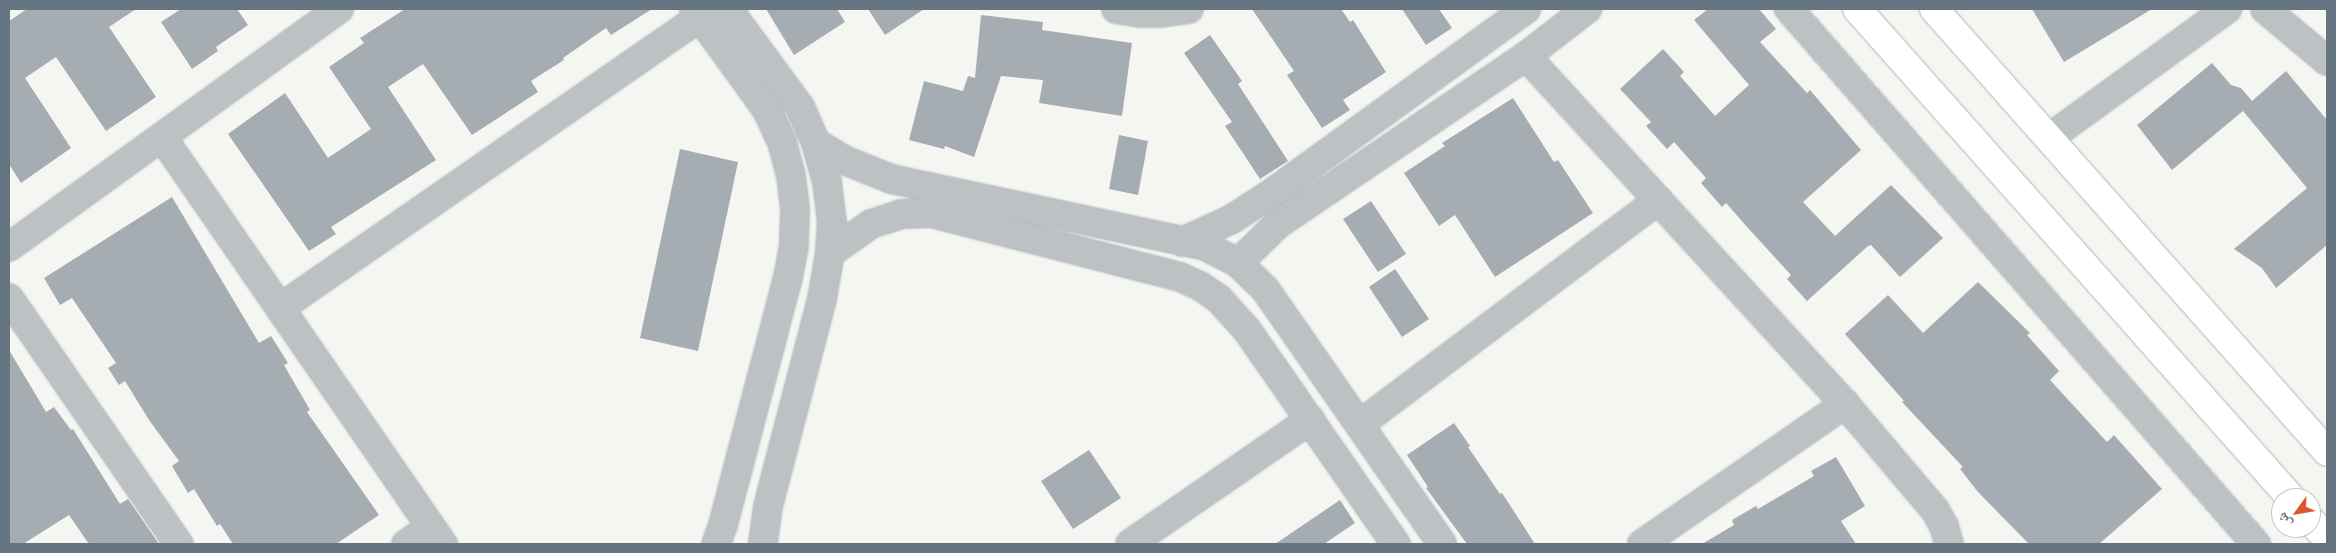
<!DOCTYPE html>
<meta charset="utf-8">
<style>
body{margin:0}
#map{position:relative;width:2336px;height:553px;overflow:hidden;background:#f5f6f2;font-family:"Space Grotesk","Noto Naskh Arabic",sans-serif}
div>[style]{position:absolute}
.building>*{inset:0;background:#a5adb3}
.roads{filter:drop-shadow(0 0 1px #b1b6bb) drop-shadow(0 0 1px #b1b6bb)}
.street>*{height:28px;margin:-14px;padding:0 14px;transform-origin:14px;border-radius:14px;background:#bcc1c4}
.secondary>*{height:28px;margin:-14px;padding:0 14px;transform-origin:14px;border-radius:14px;background:#fff}
span{translate:-50% -50%;white-space:nowrap;text-align:center;line-height:1.15;-webkit-text-stroke:5px #fff;paint-order:stroke}
.frame{position:absolute;inset:0;border:10px solid #667582;pointer-events:none}
.north{position:absolute;left:2271px;top:488px;width:50px;height:50px;box-sizing:border-box;background:#fff;border:1px solid #c2c8cd;border-radius:50%;rotate:238deg;font-size:14px;font-weight:700;line-height:20px;text-align:center;color:#667582}
.north::after{content:'';display:block;margin:auto;width:18px;height:22px;background:#d9592f;clip-path:polygon(50% 0,100% 100%,50% 72%,0 100%)}
</style>
<div id="map">
<div class="building">
<i style="clip-path:polygon(27px 9px,136px 9px,109px 27px,156px 97px,106px 131px,56px 57px,25px 78px,71px 148px,21px 183px,9px 164px,9px 21px)"></i>
<i style="clip-path:polygon(181px 9px,237px 9px,248px 25px,216px 47px,218px 51px,192px 69px,161px 22px)"></i>
<i style="clip-path:polygon(405px 9px,652px 9px,611px 35px,606px 28px,563px 58px,564px 60px,531px 81px,538px 92px,472px 135px,423px 64px,388px 87px,436px 160px,331px 227px,336px 234px,309px 251px,228px 134px,285px 93px,328px 158px,371px 129px,329px 67px,364px 43px,360px 38px)"></i>
<i style="clip-path:polygon(766px 9px,837px 9px,845px 22px,794px 55px)"></i>
<i style="clip-path:polygon(868px 9px,924px 9px,885px 35px)"></i>
<i style="clip-path:polygon(1252px 9px,1341px 9px,1350px 22px,1353px 20px,1386px 72px,1343px 100px,1350px 110px,1322px 128px,1287px 75px,1294px 71px)"></i>
<i style="clip-path:polygon(1402px 9px,1439px 9px,1452px 28px,1426px 45px)"></i>
<i style="clip-path:polygon(1708px 9px,1759px 9px,1776px 29px,1760px 42px,1807px 93px,1810px 90px,1861px 150px,1803px 202px,1835px 236px,1891px 185px,1943px 238px,1900px 277px,1871px 245px,1868px 246px,1807px 301px,1787px 279px,1791px 275px,1748px 228px,1726px 203px,1722px 207px,1701px 183px,1706px 178px,1674px 142px,1667px 149px,1646px 126px,1651px 122px,1620px 89px,1663px 49px,1684px 72px,1680px 76px,1715px 116px,1749px 85px,1694px 20px)"></i>
<i style="clip-path:polygon(2032px 9px,2152px 9px,2064px 62px)"></i>
<i style="clip-path:polygon(981px 15px,1043px 22px,1042px 30px,1132px 43px,1122px 116px,1039px 103px,1043px 80px,1001px 76px,974px 157px,945px 146px,944px 149px,909px 140px,924px 81px,963px 91px,968px 76px,975px 78px)"></i>
<i style="clip-path:polygon(1210px 35px,1242px 81px,1238px 84px,1288px 161px,1260px 179px,1225px 126px,1232px 122px,1184px 53px)"></i>
<i style="clip-path:polygon(2212px 63px,2231px 85px,2241px 88px,2252px 101px,2286px 71px,2327px 120px,2327px 245px,2276px 288px,2262px 268px,2234px 249px,2307px 188px,2243px 111px,2172px 170px,2137px 125px)"></i>
<i style="clip-path:polygon(1513px 98px,1554px 162px,1558px 160px,1593px 213px,1495px 277px,1455px 215px,1439px 226px,1404px 173px,1445px 146px,1442px 143px)"></i>
<i style="clip-path:polygon(1119px 135px,1148px 141px,1138px 195px,1109px 189px)"></i>
<i style="clip-path:polygon(680px 149px,738px 162px,698px 351px,640px 338px)"></i>
<i style="clip-path:polygon(172px 197px,259px 343px,271px 336px,288px 363px,284px 365px,310px 410px,307px 412px,379px 515px,336px 544px,233px 544px,220px 524px,217px 526px,194px 489px,188px 493px,172px 466px,179px 461px,149px 420px,125px 381px,119px 385px,108px 368px,116px 363px,72px 298px,60px 305px,44px 278px)"></i>
<i style="clip-path:polygon(1371px 201px,1406px 254px,1378px 272px,1343px 219px)"></i>
<i style="clip-path:polygon(1395px 269px,1429px 319px,1402px 337px,1369px 287px)"></i>
<i style="clip-path:polygon(1978px 282px,2030px 333px,2027px 335px,2059px 371px,2050px 380px,2107px 442px,2114px 435px,2162px 489px,2099px 544px,2029px 544px,1978px 492px,1960px 469px,1963px 467px,1902px 402px,1904px 401px,1845px 334px,1888px 295px,1923px 333px)"></i>
<i style="clip-path:polygon(9px 350px,46px 412px,54px 407px,71px 430px,73px 429px,120px 504px,128px 499px,159px 544px,89px 544px,69px 515px,23px 544px,9px 544px)"></i>
<i style="clip-path:polygon(1454px 423px,1470px 446px,1468px 447px,1500px 494px,1502px 493px,1535px 544px,1467px 544px,1426px 488px,1428px 487px,1407px 455px)"></i>
<i style="clip-path:polygon(1089px 450px,1121px 498px,1073px 529px,1041px 481px)"></i>
<i style="clip-path:polygon(1836px 457px,1865px 506px,1841px 521px,1856px 544px,1702px 544px,1734px 525px,1732px 520px,1756px 506px,1758px 509px,1814px 476px,1811px 471px)"></i>
<i style="clip-path:polygon(1340px 500px,1355px 523px,1324px 544px,1275px 544px)"></i>
</div>
<div class="roads">
<div class="street">
<i style="left:694px;top:9px;width:125px;rotate:54.1deg"></i>
<i style="left:767px;top:110px;width:35px;rotate:65deg"></i>
<i style="left:782px;top:142px;width:35px;rotate:75deg"></i>
<i style="left:791px;top:176px;width:35px;rotate:83deg"></i>
<i style="left:795px;top:211px;width:35px;rotate:92deg"></i>
<i style="left:794px;top:246px;width:36px;rotate:101deg"></i>
<i style="left:787px;top:281px;width:252px;rotate:104.7deg"></i>
<i style="left:723px;top:525px;width:20px;rotate:110deg"></i>
<i style="left:728px;top:9px;width:122px;rotate:53.7deg"></i>
<i style="left:800px;top:107px;width:39px;rotate:66deg"></i>
<i style="left:816px;top:143px;width:41px;rotate:74.2deg"></i>
<i style="left:827px;top:182px;width:39px;rotate:83deg"></i>
<i style="left:832px;top:221px;width:32px;rotate:94deg"></i>
<i style="left:830px;top:253px;width:47px;rotate:99.9deg"></i>
<i style="left:822px;top:299px;width:215px;rotate:104.6deg"></i>
<i style="left:768px;top:507px;width:37px;rotate:98deg"></i>
<i style="left:1116px;top:9px;width:25px;rotate:9deg"></i>
<i style="left:1141px;top:13px;width:19px"></i>
<i style="left:1160px;top:13px;width:29px;rotate:-8deg"></i>
<i style="left:1789px;top:9px;width:710px;rotate:48.88deg"></i>
<i style="left:2265px;top:9px;width:81px;rotate:40deg"></i>
<i style="left:1526px;top:56px;width:472px;rotate:47.5deg"></i>
<i style="left:1845px;top:404px;width:139px;rotate:49.7deg"></i>
<i style="left:1935px;top:510px;width:18px;rotate:61deg"></i>
<i style="left:1944px;top:526px;width:19px;rotate:74deg"></i>
<i style="left:162px;top:137px;width:495px;rotate:55.4deg"></i>
<i style="left:2049px;top:138px;width:220px;rotate:-35.9deg"></i>
<i style="left:816px;top:143px;width:33px;rotate:31deg"></i>
<i style="left:844px;top:160px;width:51px;rotate:22deg"></i>
<i style="left:891px;top:179px;width:321px;rotate:12deg"></i>
<i style="left:1205px;top:246px;width:37px;rotate:27deg"></i>
<i style="left:1238px;top:263px;width:37px;rotate:44deg"></i>
<i style="left:1265px;top:289px;width:310px;rotate:55.2deg"></i>
<i style="left:1182px;top:242px;width:55px;rotate:-24.7deg"></i>
<i style="left:1232px;top:219px;width:51px;rotate:-33.1deg"></i>
<i style="left:1275px;top:191px;width:310px;rotate:-35.9deg"></i>
<i style="left:9px;top:247px;width:407px;rotate:-35.8deg"></i>
<i style="left:830px;top:253px;width:50px;rotate:-35.3deg"></i>
<i style="left:871px;top:224px;width:32px;rotate:-18deg"></i>
<i style="left:901px;top:214px;width:30px;rotate:-2deg"></i>
<i style="left:931px;top:213px;width:257px;rotate:14.4deg"></i>
<i style="left:1180px;top:277px;width:22px;rotate:24deg"></i>
<i style="left:1200px;top:286px;width:22px;rotate:34deg"></i>
<i style="left:1218px;top:298px;width:43px;rotate:47.8deg"></i>
<i style="left:1247px;top:330px;width:261px;rotate:55.2deg"></i>
<i style="left:1238px;top:263px;width:56px;rotate:-44.3deg"></i>
<i style="left:1278px;top:224px;width:300px;rotate:-34.1deg"></i>
<i style="left:1526px;top:56px;width:77px;rotate:-37.6deg"></i>
<i style="left:9px;top:298px;width:299px;rotate:55.4deg"></i>
<i style="left:280px;top:308px;width:511px;rotate:-34.72deg"></i>
<i style="left:1360px;top:424px;width:373px;rotate:-36.9deg"></i>
<i style="left:406px;top:544px;width:30px;rotate:-34deg"></i>
<i style="left:1130px;top:544px;width:219px;rotate:-34.6deg"></i>
<i style="left:1642px;top:544px;width:247px;rotate:-34.6deg"></i>
</div>
<div class="secondary">
<i style="left:1857px;top:9px;width:654px;rotate:48.41deg"></i>
<i style="left:1934px;top:9px;width:592px;rotate:48.42deg"></i>
<i style="left:2311px;top:521px;width:24px;rotate:48deg"></i>
</div>
</div>
<div class="frame"></div>
<div class="north">ش</div>
</div>
